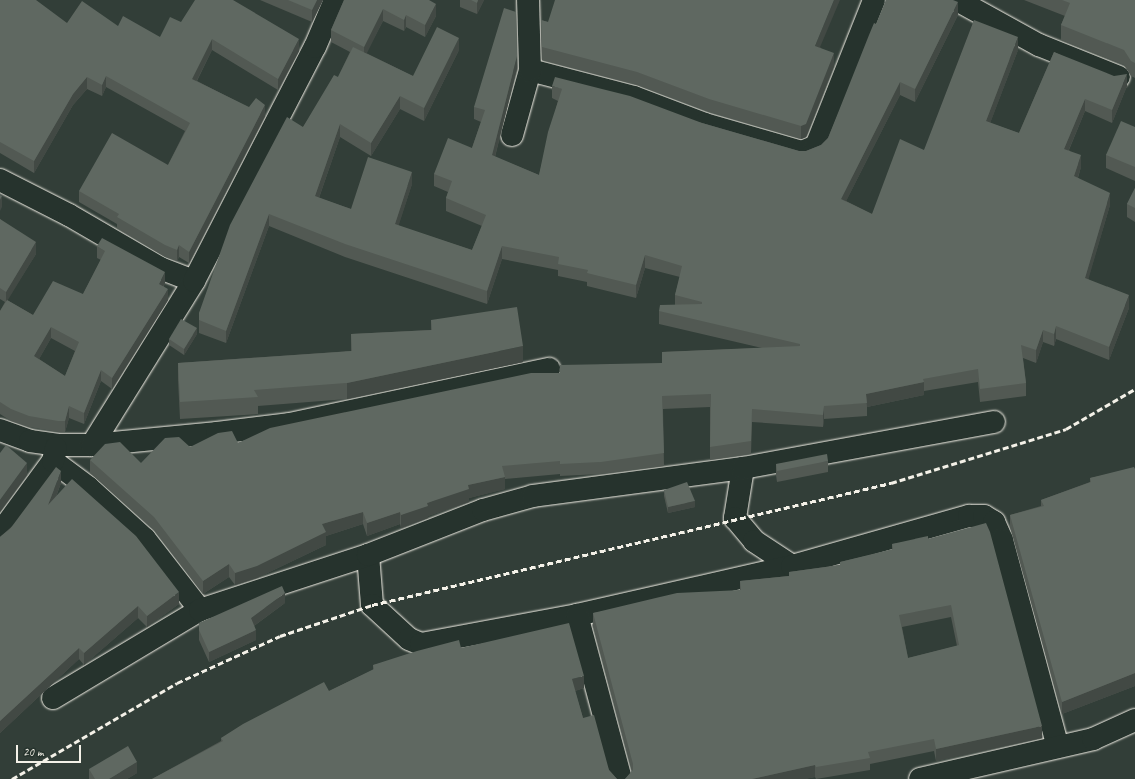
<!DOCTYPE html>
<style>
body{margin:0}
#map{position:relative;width:1135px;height:779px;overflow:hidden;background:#323e38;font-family:Caveat,sans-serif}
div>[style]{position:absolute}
.roads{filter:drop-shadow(0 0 1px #f4f1e8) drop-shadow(0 0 1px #f4f1e8)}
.minor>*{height:22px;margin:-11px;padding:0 11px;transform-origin:11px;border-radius:11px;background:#26332d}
.rail>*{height:3px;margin-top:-1.5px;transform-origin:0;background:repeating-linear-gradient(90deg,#f4f1e8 0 6px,transparent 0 9px)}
.wall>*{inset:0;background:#525953}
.shaded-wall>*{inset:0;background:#424944}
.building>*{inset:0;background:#5f6861}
span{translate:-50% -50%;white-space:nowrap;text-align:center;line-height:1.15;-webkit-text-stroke:4px #26332d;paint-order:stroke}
.scale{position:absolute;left:16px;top:745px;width:65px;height:18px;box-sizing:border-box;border:2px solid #f4f1e8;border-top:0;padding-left:5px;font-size:12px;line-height:14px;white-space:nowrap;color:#f4f1e8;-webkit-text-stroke:3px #26332d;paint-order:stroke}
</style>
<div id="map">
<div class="roads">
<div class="minor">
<i style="left:957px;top:0;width:94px;rotate:28.8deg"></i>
<i style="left:1039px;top:45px;width:86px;rotate:21.8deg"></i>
<i style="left:530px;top:70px;width:107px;rotate:14.6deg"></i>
<i style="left:634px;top:97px;width:76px;rotate:20.8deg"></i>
<i style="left:705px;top:124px;width:101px;rotate:16.1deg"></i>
<i style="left:802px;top:152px;width:15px;rotate:-23deg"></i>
<i style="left:816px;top:146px;width:157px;rotate:-68.3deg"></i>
<i style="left:512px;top:135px;width:67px;rotate:-74.5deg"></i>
<i style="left:530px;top:70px;width:70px;rotate:-91.6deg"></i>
<i style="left:0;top:180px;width:77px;rotate:26.9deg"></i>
<i style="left:69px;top:215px;width:105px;rotate:30.2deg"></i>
<i style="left:160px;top:268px;width:36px;rotate:21deg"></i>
<i style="left:0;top:430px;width:32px;rotate:20deg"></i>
<i style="left:30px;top:441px;width:27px;rotate:8deg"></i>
<i style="left:57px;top:445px;width:35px"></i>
<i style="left:92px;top:445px;width:126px;rotate:-5.5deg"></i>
<i style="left:217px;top:433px;width:74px;rotate:-7deg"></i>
<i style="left:290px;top:424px;width:265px;rotate:-12deg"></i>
<i style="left:92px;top:445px;width:193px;rotate:-58.1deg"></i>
<i style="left:194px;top:281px;width:263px;rotate:-62.7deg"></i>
<i style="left:315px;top:47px;width:51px;rotate:-66.9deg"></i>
<i style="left:53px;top:461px;width:44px;rotate:36.6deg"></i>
<i style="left:88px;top:487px;width:77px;rotate:42.4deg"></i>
<i style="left:145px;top:539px;width:90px;rotate:52.2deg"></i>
<i style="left:743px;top:468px;width:51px;rotate:99.1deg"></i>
<i style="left:735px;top:518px;width:30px;rotate:50deg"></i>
<i style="left:754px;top:541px;width:45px;rotate:33.3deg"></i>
<i style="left:0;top:533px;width:89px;rotate:-53.6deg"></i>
<i style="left:53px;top:461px;width:13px;rotate:-77deg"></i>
<i style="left:368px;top:555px;width:50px;rotate:85.4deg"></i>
<i style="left:372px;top:605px;width:50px;rotate:42.6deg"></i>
<i style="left:409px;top:639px;width:13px;rotate:23deg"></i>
<i style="left:421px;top:644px;width:159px;rotate:-10.5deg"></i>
<i style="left:577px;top:615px;width:221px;rotate:-12.8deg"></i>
<i style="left:792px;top:566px;width:184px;rotate:-15.8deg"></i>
<i style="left:969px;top:516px;width:15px"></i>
<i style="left:984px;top:516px;width:12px;rotate:31deg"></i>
<i style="left:994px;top:522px;width:20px;rotate:66deg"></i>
<i style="left:1002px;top:540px;width:214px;rotate:74.9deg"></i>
<i style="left:577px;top:615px;width:170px;rotate:75deg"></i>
<i style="left:53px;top:698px;width:171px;rotate:-30.9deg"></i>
<i style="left:200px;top:610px;width:177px;rotate:-18.1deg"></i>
<i style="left:368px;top:555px;width:123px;rotate:-21.4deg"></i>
<i style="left:483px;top:510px;width:52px;rotate:-15.6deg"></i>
<i style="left:533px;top:496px;width:212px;rotate:-7.6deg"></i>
<i style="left:743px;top:468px;width:255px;rotate:-10.4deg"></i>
<i style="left:920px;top:779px;width:178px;rotate:-13deg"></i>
<i style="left:1093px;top:739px;width:46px;rotate:-24.3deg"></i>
</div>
</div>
<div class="rail">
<i style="left:12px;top:779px;width:191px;rotate:-30.2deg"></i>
<i style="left:177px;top:683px;width:113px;rotate:-24.5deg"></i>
<i style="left:280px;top:636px;width:97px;rotate:-18.6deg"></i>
<i style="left:372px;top:605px;width:533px;rotate:-13.23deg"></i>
<i style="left:891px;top:483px;width:183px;rotate:-17.1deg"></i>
<i style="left:1066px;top:429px;width:80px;rotate:-30.1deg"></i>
</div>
<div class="wall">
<i style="clip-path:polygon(0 0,67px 23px,118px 26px,160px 37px,181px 22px,299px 51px,278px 90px,212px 50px,197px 81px,265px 116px,189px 263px,179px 257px,177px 261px,165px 257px,117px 228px,117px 224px,79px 202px,79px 191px,168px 165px,185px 131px,106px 87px,102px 96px,87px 89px,73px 105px,34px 173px,0 153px)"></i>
<i style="clip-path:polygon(260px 0,323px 0,312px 22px)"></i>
<i style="clip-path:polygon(344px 0,436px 16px,425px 37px,406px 27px,404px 31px,383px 21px,366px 53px,413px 76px,459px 50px,424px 121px,400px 109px,371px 156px,340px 137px,319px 198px,351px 209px,412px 184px,398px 226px,472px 250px,482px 226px,446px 211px,446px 198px,448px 192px,434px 186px,434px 174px,472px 148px,481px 122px,474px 119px,474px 107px,517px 68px,495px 157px,539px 175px,558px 101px,552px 98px,552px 86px,702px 123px,799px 151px,806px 151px,821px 145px,828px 138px,876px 24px,958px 15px,915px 102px,900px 95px,846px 201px,872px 214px,924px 150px,1018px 50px,990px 123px,1019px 133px,1054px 52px,1127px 86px,1112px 123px,1085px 111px,1069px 150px,1081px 167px,1078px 178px,1110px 205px,1088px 279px,1129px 308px,1109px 360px,1056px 339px,1054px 346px,1043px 342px,1036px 363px,1023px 358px,1026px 383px,1026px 396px,980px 402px,978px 382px,924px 391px,924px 395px,867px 407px,867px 416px,824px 419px,823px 427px,752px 422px,751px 454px,710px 460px,710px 407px,663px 409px,664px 466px,601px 474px,560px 476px,560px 474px,505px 479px,505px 489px,469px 498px,469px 502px,428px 516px,428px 518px,410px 525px,401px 528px,400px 524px,367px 536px,363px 524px,326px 536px,326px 545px,257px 578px,235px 585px,229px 577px,203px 594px,154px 530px,90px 473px,90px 460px,141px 463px,190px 447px,238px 443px,560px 373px,662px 364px,662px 352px,762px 348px,659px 324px,659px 311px,675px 305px,675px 295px,680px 277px,645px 268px,636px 298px,587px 286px,587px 282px,558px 276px,558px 270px,502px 259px,487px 304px,345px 257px,269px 226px,226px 343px,199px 333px,199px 313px,303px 127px,338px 77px,350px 52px,331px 42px,331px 30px)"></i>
<i style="clip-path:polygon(460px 0,484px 0,477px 14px,460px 7px)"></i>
<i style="clip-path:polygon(1024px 0,1135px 0,1135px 78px,1131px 76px,1124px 65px,1061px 40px,1061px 25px,1065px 16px)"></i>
<i style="clip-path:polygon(541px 20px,548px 22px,820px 47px,834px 66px,806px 137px,801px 139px,709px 112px,637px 85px,542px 60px)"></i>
<i style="clip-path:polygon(1135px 127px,1135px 181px,1106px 168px,1106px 155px)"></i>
<i style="clip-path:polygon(1135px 188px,1135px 222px,1127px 217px,1127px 204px)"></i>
<i style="clip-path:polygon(evenodd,0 219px,36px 254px,7px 300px,33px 315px,83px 294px,101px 260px,97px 258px,97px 246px,165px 283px,164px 286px,168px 300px,112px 389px,101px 381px,84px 424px,69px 418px,65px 432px,58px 432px,29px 427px,11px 421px,0 414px,0 311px,5px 302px,0 299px,0 219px,51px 338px,75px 351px,65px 376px,39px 359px,51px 338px)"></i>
<i style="clip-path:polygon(431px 320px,523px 362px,347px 399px,258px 406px,258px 414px,180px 419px,178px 380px,178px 363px,351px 351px,351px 334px,431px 330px)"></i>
<i style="clip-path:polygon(197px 334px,184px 355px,169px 345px,169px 339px)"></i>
<i style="clip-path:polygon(828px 461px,828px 472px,777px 482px,776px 475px,776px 464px)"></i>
<i style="clip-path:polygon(1135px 469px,1135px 686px,1062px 714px,1010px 527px,1010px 515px,1041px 506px,1041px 500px,1090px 482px,1090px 478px)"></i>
<i style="clip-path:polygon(61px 483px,56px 497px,179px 604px,147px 627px,138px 618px,84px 665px,79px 659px,0 733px,0 537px)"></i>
<i style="clip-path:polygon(664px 490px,695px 507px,668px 513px,664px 496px)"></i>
<i style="clip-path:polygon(evenodd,928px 539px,1042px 738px,936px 761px,934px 751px,870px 764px,870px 770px,816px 779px,815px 777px,805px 779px,152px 779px,221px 741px,221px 738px,329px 691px,373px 670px,373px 665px,461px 648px,584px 688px,575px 691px,583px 718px,609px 770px,617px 779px,625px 779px,632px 771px,593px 625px,593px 613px,740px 590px,740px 581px,789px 576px,789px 572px,840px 565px,840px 562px,892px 550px,892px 544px,928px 539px,951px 617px,957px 646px,908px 658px,902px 627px,951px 617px)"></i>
<i style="clip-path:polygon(285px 603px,254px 626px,256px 640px,209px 662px,199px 640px,199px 623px)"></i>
<i style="clip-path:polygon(89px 769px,137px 773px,127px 779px,89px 779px)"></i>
</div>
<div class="shaded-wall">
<i style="clip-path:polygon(317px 0,323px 0,312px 22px,312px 10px)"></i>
<i style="clip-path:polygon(478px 0,484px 0,477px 14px,477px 3px)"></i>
<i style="clip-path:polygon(834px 0,840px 0,815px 59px,815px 46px)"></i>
<i style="clip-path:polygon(958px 2px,958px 15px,915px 102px,915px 89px)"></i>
<i style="clip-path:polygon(436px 4px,436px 16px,425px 37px,425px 25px)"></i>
<i style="clip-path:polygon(383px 9px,383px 21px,364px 59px,364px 47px)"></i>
<i style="clip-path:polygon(406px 15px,406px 27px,404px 31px,404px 20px)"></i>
<i style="clip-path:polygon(1018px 37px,1018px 50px,986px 134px,986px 121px)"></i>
<i style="clip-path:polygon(459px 38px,459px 50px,424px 121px,424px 108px)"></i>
<i style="clip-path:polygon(212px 39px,212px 50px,192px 90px,192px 79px)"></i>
<i style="clip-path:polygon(299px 39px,299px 51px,278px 90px,278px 79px)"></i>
<i style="clip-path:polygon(834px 53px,834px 66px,806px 137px,801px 139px,801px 126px)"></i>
<i style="clip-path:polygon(517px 56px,517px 68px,492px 168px,492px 155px)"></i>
<i style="clip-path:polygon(1127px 74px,1127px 86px,1112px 123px,1112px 110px)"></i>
<i style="clip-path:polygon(106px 76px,106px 87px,102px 96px,102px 85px)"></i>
<i style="clip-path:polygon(87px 77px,87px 89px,73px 105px,34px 173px,34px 161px,73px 94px)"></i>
<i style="clip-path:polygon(900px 82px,900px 95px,841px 211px,841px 199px)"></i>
<i style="clip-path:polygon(400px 96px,400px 109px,371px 156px,371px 143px)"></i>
<i style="clip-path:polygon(1085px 99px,1085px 111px,1064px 161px,1064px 149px)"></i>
<i style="clip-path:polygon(265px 105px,265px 116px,189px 263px,189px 252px)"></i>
<i style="clip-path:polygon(340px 124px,340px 137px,315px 209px,315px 196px)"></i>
<i style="clip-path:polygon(1081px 155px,1081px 167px,1074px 189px,1074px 176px)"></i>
<i style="clip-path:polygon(412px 172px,412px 184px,395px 237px,395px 224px)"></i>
<i style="clip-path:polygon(1110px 193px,1110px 205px,1085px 291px,1085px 278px)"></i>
<i style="clip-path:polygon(2px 196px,2px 207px,0 211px,0 200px)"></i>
<i style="clip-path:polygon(269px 214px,269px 226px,226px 343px,226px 331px)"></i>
<i style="clip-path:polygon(36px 242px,36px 254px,6px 303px,6px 292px)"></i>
<i style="clip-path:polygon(179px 245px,179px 257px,177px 261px,177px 250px)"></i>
<i style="clip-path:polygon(502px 246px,502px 259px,487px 304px,487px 291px)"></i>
<i style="clip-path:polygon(645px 255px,645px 268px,636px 298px,636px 285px)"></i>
<i style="clip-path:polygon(165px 272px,165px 283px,159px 295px,159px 284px)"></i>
<i style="clip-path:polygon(168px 289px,168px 300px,112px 389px,112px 378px)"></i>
<i style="clip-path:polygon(1129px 295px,1129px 308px,1109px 360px,1109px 347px)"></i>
<i style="clip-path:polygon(1056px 326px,1056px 339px,1054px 346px,1054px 334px)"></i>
<i style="clip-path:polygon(51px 327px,51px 338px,34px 368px,34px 356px)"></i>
<i style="clip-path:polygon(197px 328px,197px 334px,184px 355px,184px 349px)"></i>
<i style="clip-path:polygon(1043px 330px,1043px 342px,1036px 363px,1036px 350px)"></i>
<i style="clip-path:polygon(523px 346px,523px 362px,347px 399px,347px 383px)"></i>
<i style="clip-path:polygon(101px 370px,101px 381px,84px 424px,84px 413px)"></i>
<i style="clip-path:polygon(924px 382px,924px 395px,867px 407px,866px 394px)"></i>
<i style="clip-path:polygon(69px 406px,69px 418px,65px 432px,65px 421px)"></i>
<i style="clip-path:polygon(824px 406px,824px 419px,823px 427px,823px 415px)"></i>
<i style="clip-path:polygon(27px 463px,27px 475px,0 512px,0 500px)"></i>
<i style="clip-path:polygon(61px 471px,61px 483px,48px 517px,48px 505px)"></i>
<i style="clip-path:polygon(505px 477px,505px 489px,469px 498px,469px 502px,428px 516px,428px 518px,401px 528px,401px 515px,468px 485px)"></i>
<i style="clip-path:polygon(695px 501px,695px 507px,668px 513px,668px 507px)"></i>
<i style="clip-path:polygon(363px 512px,363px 524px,326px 536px,326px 545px,257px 578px,235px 585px,235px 573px,322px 524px)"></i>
<i style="clip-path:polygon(400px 512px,400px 524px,367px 536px,367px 523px)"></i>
<i style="clip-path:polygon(229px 564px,229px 577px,203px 594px,203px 581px)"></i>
<i style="clip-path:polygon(179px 592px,179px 604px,147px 627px,147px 616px)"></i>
<i style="clip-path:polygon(285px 593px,285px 603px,251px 628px,251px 618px)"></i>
<i style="clip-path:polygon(138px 606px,138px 618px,84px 665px,84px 653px)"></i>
<i style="clip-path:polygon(256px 630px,256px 640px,209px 662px,209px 652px)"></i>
<i style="clip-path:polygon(79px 648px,79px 659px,0 733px,0 721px)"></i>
<i style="clip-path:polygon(1135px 673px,1135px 686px,1062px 714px,1062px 702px)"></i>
<i style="clip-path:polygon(584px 676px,584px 688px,572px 692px,572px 679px)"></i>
<i style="clip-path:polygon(1042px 726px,1042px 738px,936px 761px,936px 749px)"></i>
<i style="clip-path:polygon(137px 762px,137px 773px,127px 779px,109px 779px)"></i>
<i style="clip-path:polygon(815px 765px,815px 777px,805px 779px,752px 779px)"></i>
</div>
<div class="building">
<i style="clip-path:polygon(0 0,36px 0,67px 23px,82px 1px,118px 26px,123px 16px,160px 37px,170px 17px,181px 22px,195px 0,233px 0,299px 39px,278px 79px,212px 39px,192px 79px,249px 107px,256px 98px,265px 105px,189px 252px,179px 245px,177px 250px,165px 245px,117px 217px,119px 214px,79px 191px,112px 133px,168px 165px,190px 123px,106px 76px,102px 85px,87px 77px,73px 94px,34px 161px,0 142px)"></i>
<i style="clip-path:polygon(288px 0,317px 0,312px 10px)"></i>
<i style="clip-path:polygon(344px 0,429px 0,436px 4px,425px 25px,406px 15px,404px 20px,383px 9px,364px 47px,331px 30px)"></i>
<i style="clip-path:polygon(471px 0,478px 0,477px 3px)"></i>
<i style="clip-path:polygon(555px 0,834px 0,815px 46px,834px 53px,806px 124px,801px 126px,709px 99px,637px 72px,542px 47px,541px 20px,548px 22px)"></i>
<i style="clip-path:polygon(886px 0,953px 0,958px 2px,915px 89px,900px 82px,841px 199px,872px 214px,900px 139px,924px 150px,974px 20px,1018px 37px,986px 121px,1019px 133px,1054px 52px,1114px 76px,1127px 74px,1112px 110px,1085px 99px,1064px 149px,1081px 155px,1074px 176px,1110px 193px,1085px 278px,1129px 295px,1109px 347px,1056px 326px,1054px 334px,1043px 330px,1036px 350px,1021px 345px,1026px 383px,980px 389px,978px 369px,923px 379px,924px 382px,866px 394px,867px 403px,824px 406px,823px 415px,752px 409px,751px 441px,710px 447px,711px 394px,662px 396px,664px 453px,601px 462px,560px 464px,560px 461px,502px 466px,505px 477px,468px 485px,469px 489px,427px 503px,428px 506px,401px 515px,400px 512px,367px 523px,363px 512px,322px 524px,326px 532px,257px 566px,235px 573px,229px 564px,203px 581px,154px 517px,90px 460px,105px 444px,120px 442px,141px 463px,165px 438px,179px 437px,190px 447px,218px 433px,232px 431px,238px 443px,270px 428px,531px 373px,560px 373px,560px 365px,662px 363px,662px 352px,800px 346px,800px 344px,659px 311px,660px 305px,702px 304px,702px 302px,675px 295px,682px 266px,645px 255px,636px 285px,587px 273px,588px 270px,558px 264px,559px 257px,502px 246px,487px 291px,345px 244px,269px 214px,226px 331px,199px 320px,199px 313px,230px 225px,287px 117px,303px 127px,334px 75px,338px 77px,353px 47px,413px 76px,437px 27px,459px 38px,424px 108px,400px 96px,371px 143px,340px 124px,315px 196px,351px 209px,368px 157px,412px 172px,395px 224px,472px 250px,486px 215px,446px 198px,452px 181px,434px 174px,448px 138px,472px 148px,485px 110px,474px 107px,504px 8px,516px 12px,517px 56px,492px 155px,539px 175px,548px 132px,562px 89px,552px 86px,555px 77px,630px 96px,702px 123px,799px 151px,806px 151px,821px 145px,828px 138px,869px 35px,874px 23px,876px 24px)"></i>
<i style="clip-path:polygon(1062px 0,1135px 0,1135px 63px,1131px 61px,1124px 50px,1061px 25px,1070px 3px)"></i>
<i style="clip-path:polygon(1121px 121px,1135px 127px,1135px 167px,1106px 155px)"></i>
<i style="clip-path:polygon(1135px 188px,1135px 208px,1127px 204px)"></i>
<i style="clip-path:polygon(0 195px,2px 196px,0 200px)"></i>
<i style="clip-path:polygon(0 219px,36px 242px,6px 292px,0 288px)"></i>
<i style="clip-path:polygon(evenodd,102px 238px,165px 272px,159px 284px,168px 289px,112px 378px,101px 370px,84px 413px,69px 406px,65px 421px,58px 421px,29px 416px,11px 409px,0 402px,0 311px,7px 300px,33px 315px,53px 281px,83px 294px,105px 251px,97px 246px,102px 238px,51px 327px,79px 342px,65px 376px,34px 356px,51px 327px)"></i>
<i style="clip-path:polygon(517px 307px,523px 346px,347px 383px,254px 390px,258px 397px,180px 402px,178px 363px,352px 351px,351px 334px,432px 330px,431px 320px)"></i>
<i style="clip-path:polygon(181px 319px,197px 328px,184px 349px,169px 339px)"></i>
<i style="clip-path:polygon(6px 445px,27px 463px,0 500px,0 453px)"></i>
<i style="clip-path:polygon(827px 454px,828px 461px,777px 471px,776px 464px)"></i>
<i style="clip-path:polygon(56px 467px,61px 471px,48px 505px,72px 479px,136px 536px,179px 592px,147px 616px,138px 606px,84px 653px,79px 648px,0 721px,0 537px,1px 536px,10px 529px)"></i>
<i style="clip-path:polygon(1134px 467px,1135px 469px,1135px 673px,1062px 702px,1010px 515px,1044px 506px,1041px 500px,1091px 482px,1090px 478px)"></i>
<i style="clip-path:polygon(687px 482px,695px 501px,668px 507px,664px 490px)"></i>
<i style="clip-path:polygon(evenodd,986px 523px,990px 532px,1042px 726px,936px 749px,934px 739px,868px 752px,870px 758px,816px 767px,815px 765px,752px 779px,152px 779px,223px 741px,221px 738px,243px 724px,324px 682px,329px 691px,374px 669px,373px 665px,417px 651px,459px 640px,461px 648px,569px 623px,584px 676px,572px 679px,583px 718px,594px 715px,609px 770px,617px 779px,625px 779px,633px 770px,633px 764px,593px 613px,677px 593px,741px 590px,740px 581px,789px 576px,789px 572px,840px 565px,840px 562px,893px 549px,892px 544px,928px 536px,928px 539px,986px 523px,951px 605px,959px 645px,908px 658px,899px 615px,951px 605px)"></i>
<i style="clip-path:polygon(282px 586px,285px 593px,251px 618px,256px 630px,209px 652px,199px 630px,199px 623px)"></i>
<i style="clip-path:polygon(128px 746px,137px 762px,109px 779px,95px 779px,89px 769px)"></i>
</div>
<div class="scale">20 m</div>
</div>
